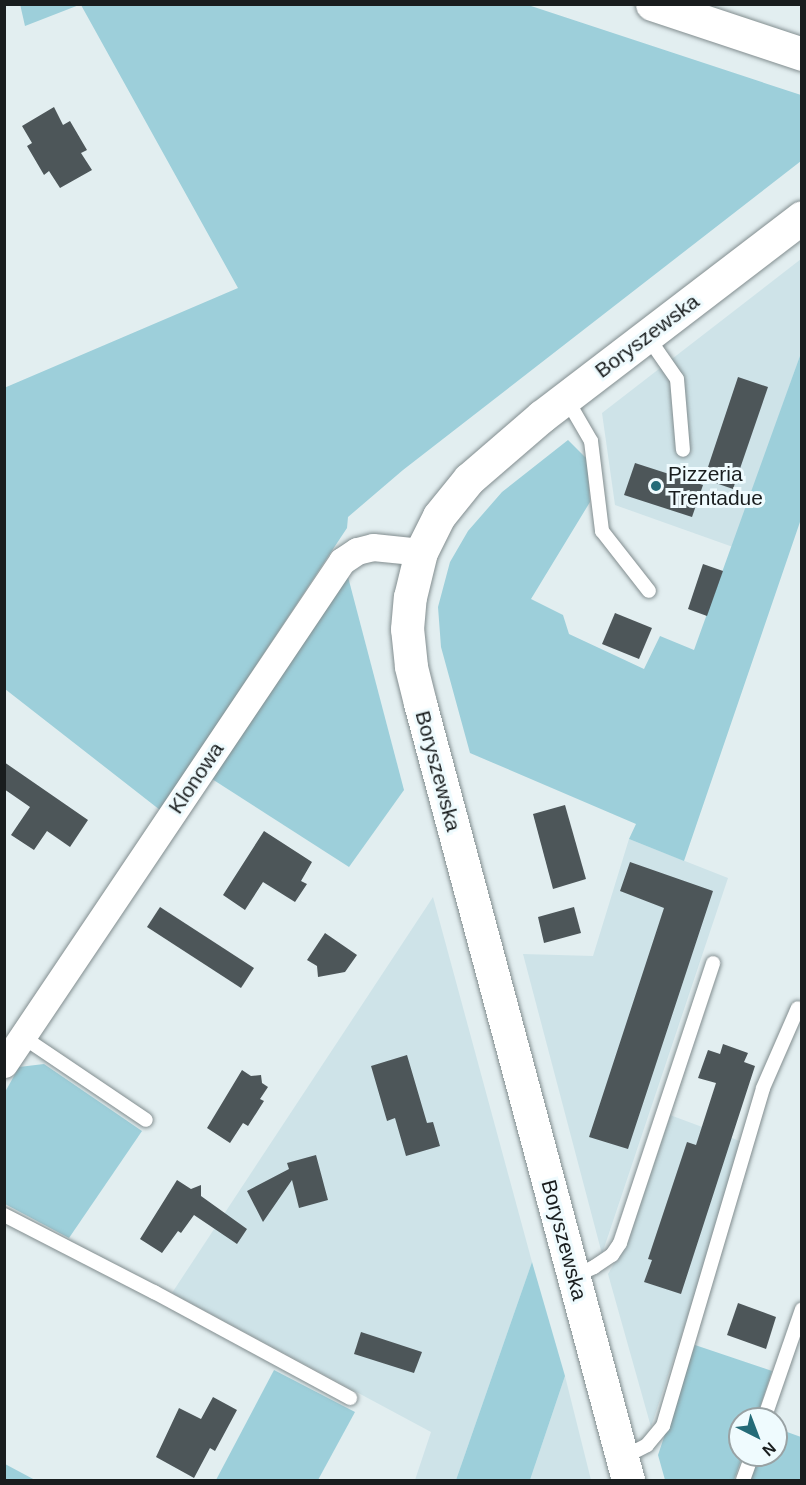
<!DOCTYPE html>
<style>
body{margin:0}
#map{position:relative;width:806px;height:1485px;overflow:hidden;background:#e2eef0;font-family:Helvetica,sans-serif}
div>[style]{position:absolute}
.built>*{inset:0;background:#cee3e8}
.green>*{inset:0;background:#9dcfda}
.building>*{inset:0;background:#4d5659}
.roads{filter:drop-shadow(0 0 2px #828d8f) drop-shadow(0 0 2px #828d8f)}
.lane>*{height:14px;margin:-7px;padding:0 7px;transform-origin:7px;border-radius:7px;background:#fff}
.street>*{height:27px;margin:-13.5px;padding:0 13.5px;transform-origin:13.5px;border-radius:13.5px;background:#fff}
.secondary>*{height:33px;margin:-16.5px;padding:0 16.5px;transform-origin:16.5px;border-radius:16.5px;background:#fff}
.dots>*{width:16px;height:16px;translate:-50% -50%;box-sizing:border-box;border:3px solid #effbfe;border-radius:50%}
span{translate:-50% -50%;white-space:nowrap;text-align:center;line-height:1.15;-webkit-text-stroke:6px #effbfe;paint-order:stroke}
.street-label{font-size:21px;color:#191d1e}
.poi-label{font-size:21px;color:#191d1e}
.left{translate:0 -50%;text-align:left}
.frame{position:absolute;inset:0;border:6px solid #191d1e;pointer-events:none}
.north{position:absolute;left:728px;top:1407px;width:60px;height:60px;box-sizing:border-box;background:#effbfe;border:2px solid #99a2a4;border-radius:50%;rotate:138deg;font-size:16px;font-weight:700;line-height:24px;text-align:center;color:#191d1e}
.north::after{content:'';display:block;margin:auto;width:21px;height:27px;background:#246b78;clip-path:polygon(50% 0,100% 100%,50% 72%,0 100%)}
</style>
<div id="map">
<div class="built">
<i style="clip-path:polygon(801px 259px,801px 353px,733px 547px,615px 505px,602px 413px)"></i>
<i style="clip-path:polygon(629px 839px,728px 878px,602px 1254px,523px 954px,593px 956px)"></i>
<i style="clip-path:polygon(433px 897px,532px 1262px,456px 1480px,415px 1480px,431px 1432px,172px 1293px)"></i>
<i style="clip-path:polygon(670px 1115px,745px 1143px,651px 1427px,608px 1274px,627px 1242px)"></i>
<i style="clip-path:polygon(565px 1376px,591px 1480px,530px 1480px)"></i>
</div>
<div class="green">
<i style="clip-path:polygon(20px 4px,79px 4px,79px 5px,25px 26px)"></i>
<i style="clip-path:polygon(81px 5px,528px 5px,801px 95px,801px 161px,403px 470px,348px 517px,347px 528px,160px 810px,5px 689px,4px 388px,238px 288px)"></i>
<i style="clip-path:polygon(801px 353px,801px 519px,684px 861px,629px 839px,636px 824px,470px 753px,441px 647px,438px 607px,450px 562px,468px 531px,502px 492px,568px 440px,587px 459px,590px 502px,531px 599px,563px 615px,569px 634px,644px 669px,660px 636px,694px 650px)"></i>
<i style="clip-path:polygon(347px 573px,404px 790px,349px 867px,212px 779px)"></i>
<i style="clip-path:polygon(44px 1064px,142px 1131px,69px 1238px,5px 1204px,5px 1092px,19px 1067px)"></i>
<i style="clip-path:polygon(532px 1262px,565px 1376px,530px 1480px,456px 1480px)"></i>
<i style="clip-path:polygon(695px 1345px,772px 1371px,756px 1419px,740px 1419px,740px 1455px,743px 1455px,734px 1480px,665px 1480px,658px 1455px)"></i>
<i style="clip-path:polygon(274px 1370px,355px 1412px,318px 1480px,216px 1480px)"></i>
<i style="clip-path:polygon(776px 1428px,801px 1437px,801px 1480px,751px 1480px,759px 1455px,776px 1455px)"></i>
<i style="clip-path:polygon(5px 1464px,35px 1480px,5px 1480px)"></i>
</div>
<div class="building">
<i style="clip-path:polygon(54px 107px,63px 125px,70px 121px,87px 150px,81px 153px,92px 170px,60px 188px,49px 171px,44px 175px,27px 146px,32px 143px,22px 126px)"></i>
<i style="clip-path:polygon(738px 377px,768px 387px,733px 489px,704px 479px)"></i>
<i style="clip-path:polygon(635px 463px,703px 485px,692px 517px,624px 495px)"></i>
<i style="clip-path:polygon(703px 564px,723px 571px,707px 616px,688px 609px)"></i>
<i style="clip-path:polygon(615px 613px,652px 628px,639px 659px,602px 644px)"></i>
<i style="clip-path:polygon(4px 762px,88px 820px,70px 847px,47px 831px,34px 850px,11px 835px,30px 807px,4px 789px)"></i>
<i style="clip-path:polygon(565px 805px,586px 879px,553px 889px,533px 814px)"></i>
<i style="clip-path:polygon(264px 831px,312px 862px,301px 881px,307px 884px,295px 902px,263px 882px,245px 910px,223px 895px)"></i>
<i style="clip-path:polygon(630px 862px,713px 891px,628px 1149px,589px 1137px,664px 908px,620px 891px)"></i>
<i style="clip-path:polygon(160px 907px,254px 968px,241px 988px,147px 927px)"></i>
<i style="clip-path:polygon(574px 907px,581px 933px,544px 943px,538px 917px)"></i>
<i style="clip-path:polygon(325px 933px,357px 955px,345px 972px,318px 977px,317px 966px,307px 960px)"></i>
<i style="clip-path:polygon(723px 1044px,748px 1053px,744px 1062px,755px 1066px,681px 1294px,644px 1282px,652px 1260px,648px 1259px,687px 1142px,696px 1145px,716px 1083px,698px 1078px,708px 1050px,720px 1054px)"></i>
<i style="clip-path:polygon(407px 1055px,427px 1123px,433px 1122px,440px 1146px,406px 1156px,395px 1118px,387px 1121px,371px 1066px)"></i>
<i style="clip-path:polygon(242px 1070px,251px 1076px,261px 1075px,262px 1083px,268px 1087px,260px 1099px,264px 1101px,248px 1126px,243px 1123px,230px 1143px,207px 1128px)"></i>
<i style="clip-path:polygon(316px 1155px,328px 1200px,299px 1208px,292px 1180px,263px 1222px,247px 1191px,289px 1169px,287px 1163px)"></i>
<i style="clip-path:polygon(177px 1180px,191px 1189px,201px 1185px,201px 1196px,247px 1229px,237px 1244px,194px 1215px,181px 1233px,178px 1231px,162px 1253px,140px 1239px)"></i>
<i style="clip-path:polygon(738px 1303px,776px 1317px,766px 1349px,727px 1335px)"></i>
<i style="clip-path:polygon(361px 1332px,422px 1352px,414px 1373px,354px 1354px)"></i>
<i style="clip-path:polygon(213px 1397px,237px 1410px,215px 1451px,210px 1448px,194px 1478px,156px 1457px,179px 1408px,201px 1419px)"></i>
</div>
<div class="roads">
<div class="lane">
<i style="left:647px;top:336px;width:52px;rotate:55.1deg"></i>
<i style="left:677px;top:379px;width:71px;rotate:85.2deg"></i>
<i style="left:566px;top:398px;width:50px;rotate:59.8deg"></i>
<i style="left:591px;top:441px;width:91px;rotate:83deg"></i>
<i style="left:602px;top:531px;width:76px;rotate:51.9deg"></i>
<i style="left:23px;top:1037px;width:148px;rotate:34deg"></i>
<i style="left:4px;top:1215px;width:169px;rotate:27.2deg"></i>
<i style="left:154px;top:1292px;width:223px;rotate:28.4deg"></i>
<i style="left:574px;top:1276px;width:22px;rotate:-24deg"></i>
<i style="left:594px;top:1267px;width:22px;rotate:-34deg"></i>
<i style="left:612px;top:1255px;width:14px;rotate:-56deg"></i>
<i style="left:620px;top:1243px;width:295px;rotate:-71.6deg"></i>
<i style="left:764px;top:1419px;width:116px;rotate:-70.9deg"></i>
<i style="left:622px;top:1458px;width:28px;rotate:-27deg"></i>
<i style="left:647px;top:1445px;width:25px;rotate:-50deg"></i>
<i style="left:663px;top:1426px;width:352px;rotate:-73.5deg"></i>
<i style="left:763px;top:1088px;width:87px;rotate:-66.4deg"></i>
<i style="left:743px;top:1480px;width:27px;rotate:-70deg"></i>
</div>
<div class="street">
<i style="left:4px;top:1064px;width:606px;rotate:-56.1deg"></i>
<i style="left:342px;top:561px;width:18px;rotate:-34deg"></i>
<i style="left:357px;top:551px;width:16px;rotate:-14deg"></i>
<i style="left:373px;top:547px;width:48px;rotate:5.9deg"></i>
</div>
<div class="secondary">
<i style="left:652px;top:4px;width:158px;rotate:18.4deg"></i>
<i style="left:628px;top:1480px;width:804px;rotate:-104.99deg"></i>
<i style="left:420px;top:703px;width:38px;rotate:-104deg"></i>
<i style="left:411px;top:666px;width:37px;rotate:-96deg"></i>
<i style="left:407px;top:629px;width:32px;rotate:-85deg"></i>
<i style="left:410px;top:597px;width:46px;rotate:-76.3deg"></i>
<i style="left:421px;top:552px;width:40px;rotate:-63.4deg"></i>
<i style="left:439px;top:516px;width:48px;rotate:-51deg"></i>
<i style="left:469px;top:479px;width:96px;rotate:-40.8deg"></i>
<i style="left:542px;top:416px;width:327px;rotate:-37.4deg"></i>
</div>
</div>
<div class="dots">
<i style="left:656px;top:486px;background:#246b78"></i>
</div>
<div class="street-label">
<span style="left:647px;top:336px;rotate:-37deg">Boryszewska</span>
<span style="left:438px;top:771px;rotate:75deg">Boryszewska</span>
<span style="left:196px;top:778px;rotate:-56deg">Klonowa</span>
<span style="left:564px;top:1240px;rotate:75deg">Boryszewska</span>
</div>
<div class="poi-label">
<span class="left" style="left:668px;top:486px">Pizzeria<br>Trentadue</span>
</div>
<div class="frame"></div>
<div class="north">N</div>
</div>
